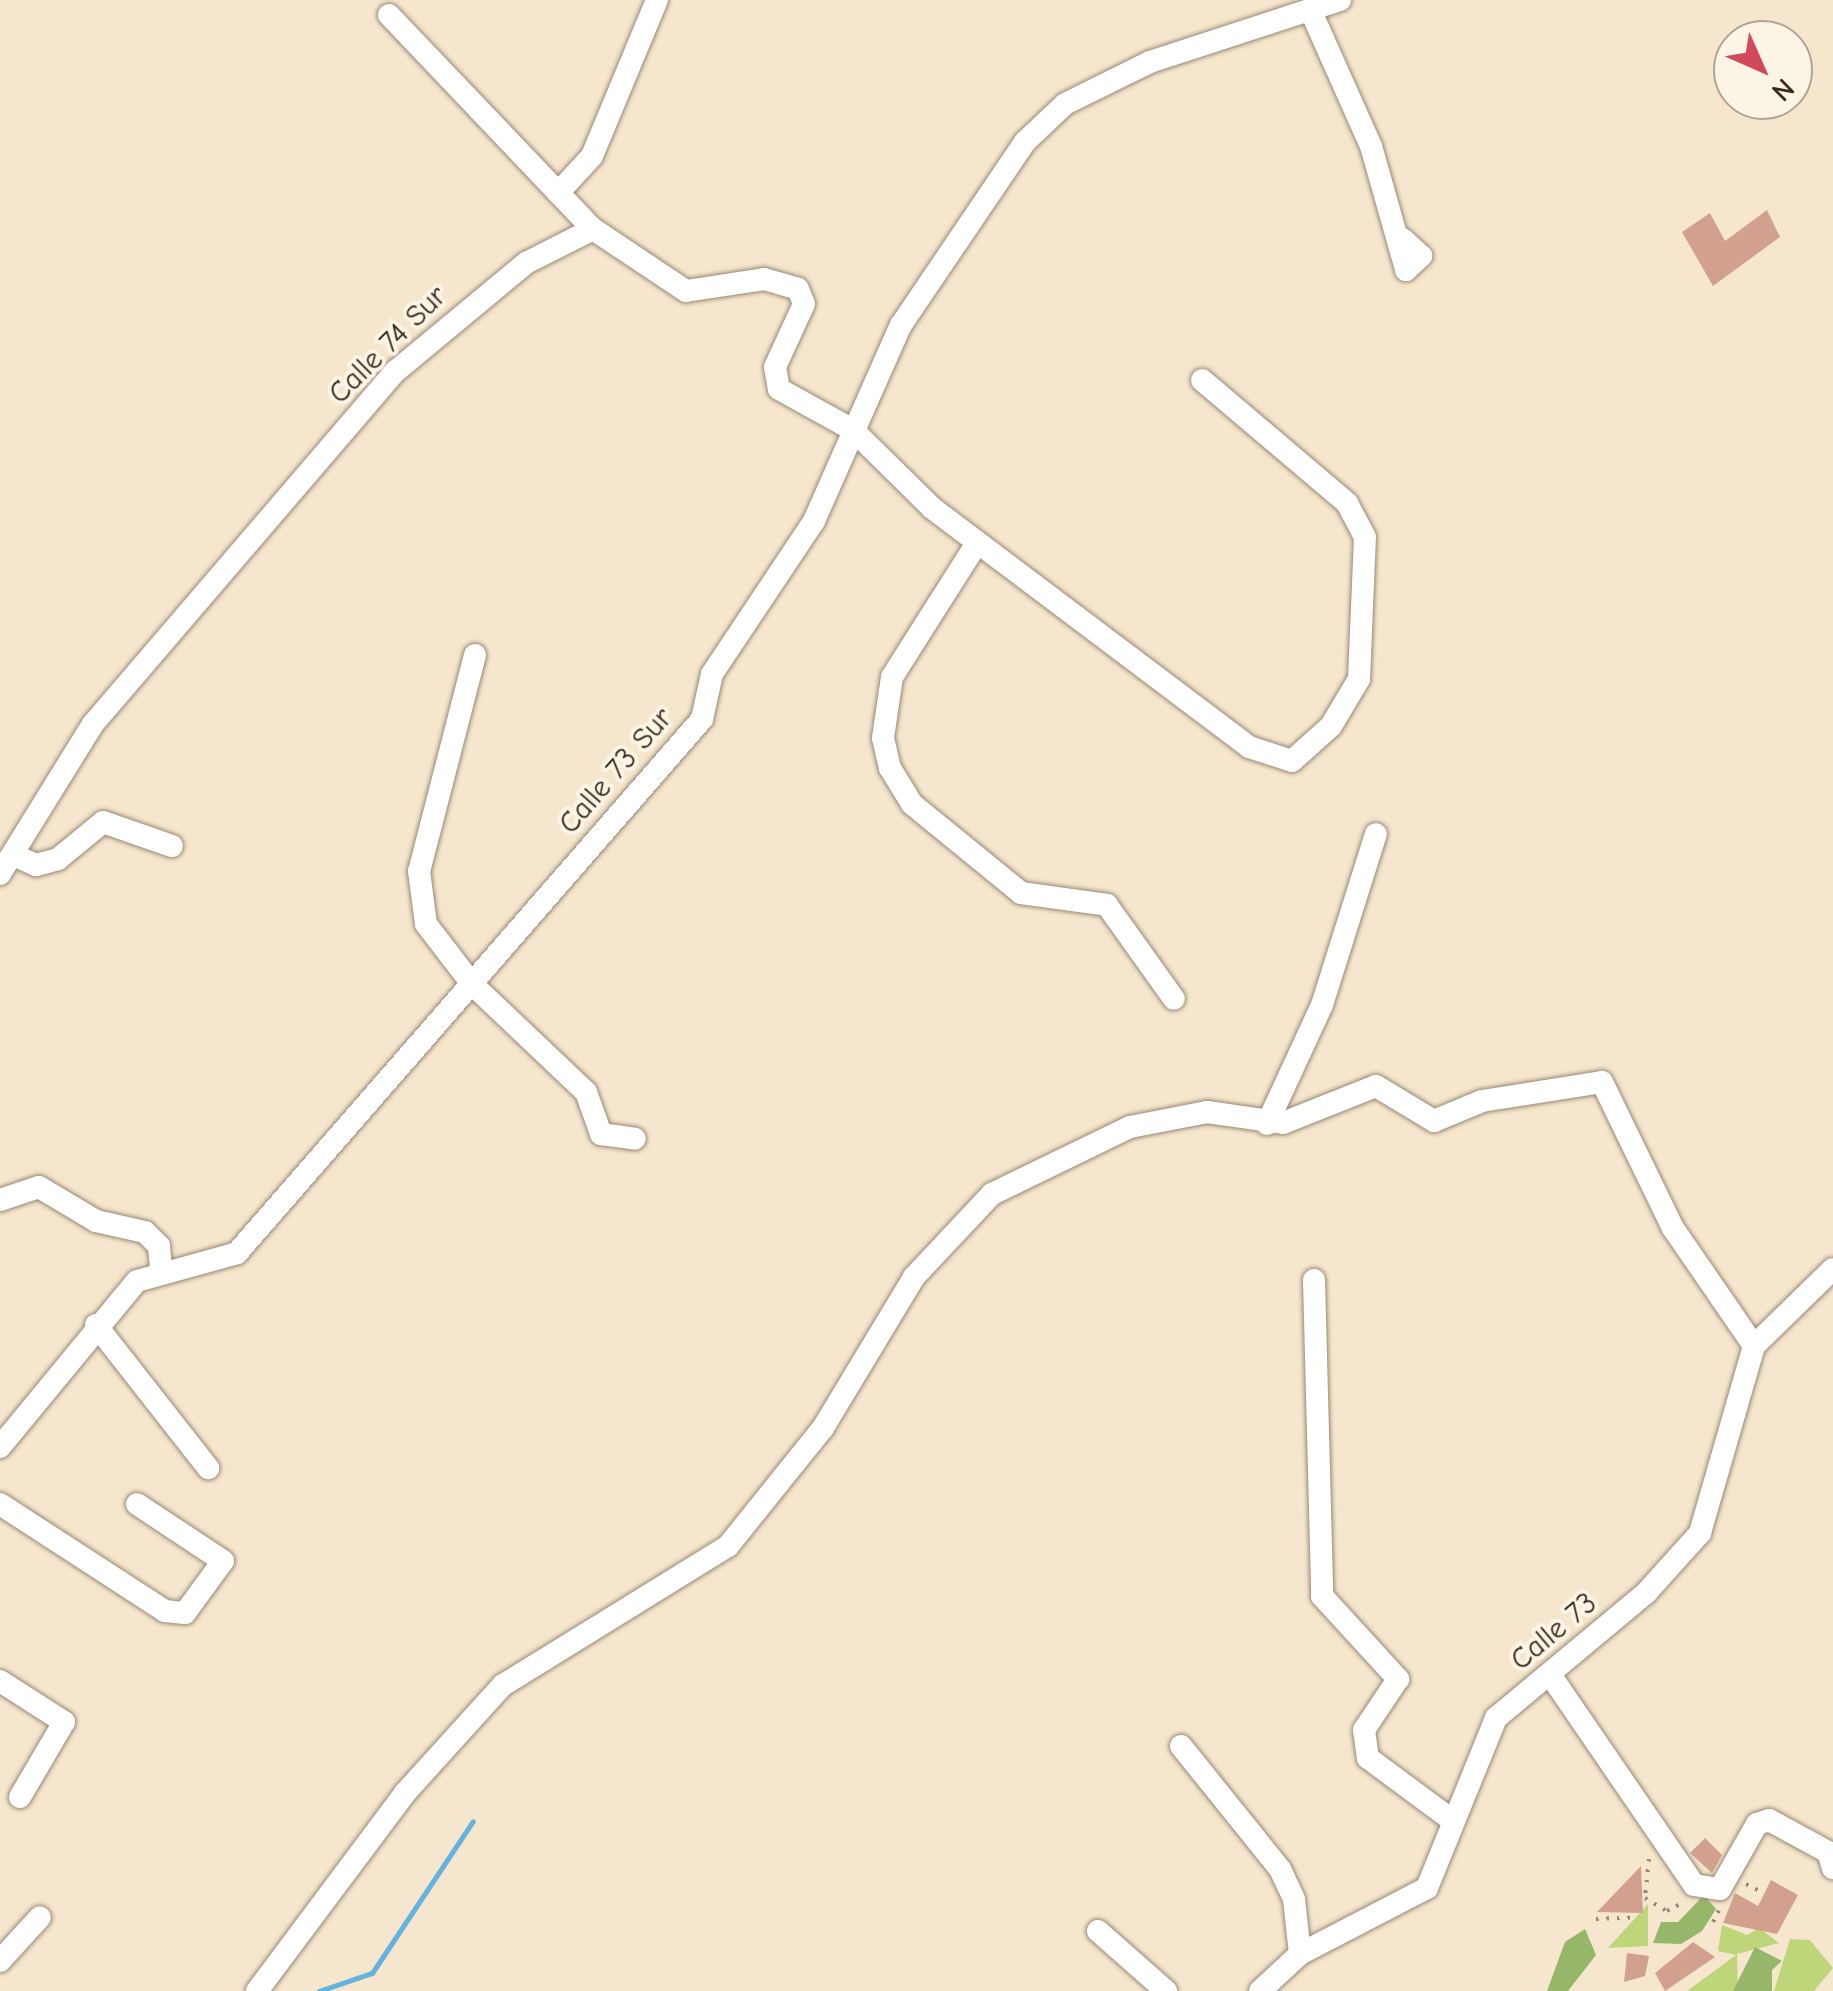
<!DOCTYPE html>
<style>
body{margin:0}
#map{position:relative;width:1833px;height:1991px;overflow:hidden;background:#f5e6cd;font-family:"Comic Neue",sans-serif}
div>[style]{position:absolute}
.green>*{inset:0;background:#bed67a}
.forest>*{inset:0;background:#96b76a}
.stream>*{height:5px;margin:-2.5px;padding:0 2.5px;transform-origin:2.5px;border-radius:2.5px;background:#62b3dd}
.building>*{inset:0;background:#d1a18d}
.path>*{height:4px;margin-top:-2px;transform-origin:0;background:repeating-linear-gradient(90deg,#988876 0 2.5px,transparent 0 10.5px)}
.roads{filter:drop-shadow(0 0 2px #988876) drop-shadow(0 0 2px #988876)}
.minor>*{height:22px;margin:-11px;padding:0 11px;transform-origin:11px;border-radius:11px;background:#fff}
span{translate:-50% -50%;white-space:nowrap;text-align:center;line-height:1.15;-webkit-text-stroke:8px #fcf5e5;paint-order:stroke}
.street-label{font-size:30px;color:#3b2a1e}
.north{position:absolute;left:1713px;top:20px;width:100px;height:100px;box-sizing:border-box;background:#fcf5e5;border:2px solid #afa495;border-radius:50%;rotate:135deg;font-size:28px;font-weight:700;line-height:40px;text-align:center;color:#3b2a1e}
.north::after{content:'';display:block;margin:auto;width:35px;height:45px;background:#d1495b;clip-path:polygon(50% 0,100% 100%,50% 72%,0 100%)}
</style>
<div id="map">
<div class="green">
<i style="clip-path:polygon(1648px 1904px,1648px 1946px,1608px 1948px)"></i>
<i style="clip-path:polygon(1722px 1925px,1747px 1935px,1759px 1928px,1779px 1943px,1737px 1954px,1738px 1991px,1687px 1991px,1736px 1955px,1718px 1951px)"></i>
<i style="clip-path:polygon(1790px 1939px,1810px 1940px,1833px 1968px,1814px 1991px,1774px 1991px)"></i>
</div>
<div class="forest">
<i style="clip-path:polygon(1704px 1895px,1716px 1909px,1702px 1931px,1681px 1944px,1653px 1943px,1661px 1922px,1678px 1922px)"></i>
<i style="clip-path:polygon(1585px 1929px,1596px 1955px,1568px 1991px,1547px 1991px,1565px 1942px)"></i>
<i style="clip-path:polygon(1755px 1947px,1782px 1961px,1772px 1970px,1772px 1991px,1733px 1991px)"></i>
</div>
<div class="stream">
<i style="left:319px;top:1991px;width:56px;rotate:-18.8deg"></i>
<i style="left:372px;top:1973px;width:182px;rotate:-56.4deg"></i>
</div>
<div class="building">
<i style="clip-path:polygon(1767px 210px,1780px 237px,1713px 286px,1682px 232px,1710px 213px,1725px 241px)"></i>
<i style="clip-path:polygon(1705px 1838px,1722px 1855px,1712px 1873px,1690px 1853px)"></i>
<i style="clip-path:polygon(1641px 1866px,1643px 1913px,1597px 1912px)"></i>
<i style="clip-path:polygon(1771px 1880px,1798px 1895px,1777px 1934px,1723px 1923px,1735px 1893px,1758px 1906px)"></i>
<i style="clip-path:polygon(1693px 1942px,1715px 1957px,1665px 1991px,1655px 1973px)"></i>
<i style="clip-path:polygon(1627px 1953px,1649px 1956px,1645px 1976px,1624px 1982px)"></i>
</div>
<div class="path">
<i style="left:1649px;top:1859px;width:39px;rotate:96deg"></i>
<i style="left:1645px;top:1898px;width:26px;rotate:31deg"></i>
<i style="left:1667px;top:1911px;width:21px;rotate:-28deg"></i>
<i style="left:1746px;top:1884px;width:16px;rotate:27deg"></i>
<i style="left:1596px;top:1919px;width:34px;rotate:-2deg"></i>
<i style="left:1713px;top:1922px;width:13px;rotate:-63deg"></i>
</div>
<div class="roads">
<div class="minor">
<i style="left:389px;top:15px;width:296px;rotate:46.4deg"></i>
<i style="left:1313px;top:16px;width:142px;rotate:66deg"></i>
<i style="left:1371px;top:146px;width:129px;rotate:74.2deg"></i>
<i style="left:1406px;top:270px;width:21px;rotate:-43deg"></i>
<i style="left:1421px;top:256px;width:25px;rotate:-137deg"></i>
<i style="left:558px;top:193px;width:50px;rotate:-47.4deg"></i>
<i style="left:592px;top:156px;width:169px;rotate:-67.4deg"></i>
<i style="left:977px;top:543px;width:159px;rotate:122.4deg"></i>
<i style="left:892px;top:677px;width:62px;rotate:98.4deg"></i>
<i style="left:883px;top:738px;width:31px;rotate:77deg"></i>
<i style="left:890px;top:768px;width:42px;rotate:58.6deg"></i>
<i style="left:912px;top:804px;width:141px;rotate:39.2deg"></i>
<i style="left:1021px;top:893px;width:87px;rotate:7.9deg"></i>
<i style="left:1107px;top:905px;width:115px;rotate:54.5deg"></i>
<i style="left:475px;top:655px;width:223px;rotate:104.5deg"></i>
<i style="left:419px;top:871px;width:53px;rotate:82.5deg"></i>
<i style="left:426px;top:924px;width:76px;rotate:52.5deg"></i>
<i style="left:472px;top:984px;width:157px;rotate:43.5deg"></i>
<i style="left:586px;top:1092px;width:45px;rotate:70.3deg"></i>
<i style="left:601px;top:1134px;width:34px;rotate:8deg"></i>
<i style="left:18px;top:857px;width:20px;rotate:24deg"></i>
<i style="left:36px;top:865px;width:23px;rotate:-15deg"></i>
<i style="left:58px;top:859px;width:58px;rotate:-39.4deg"></i>
<i style="left:103px;top:822px;width:73px;rotate:19.2deg"></i>
<i style="left:0;top:874px;width:176px;rotate:-58.2deg"></i>
<i style="left:93px;top:724px;width:465px;rotate:-49.4deg"></i>
<i style="left:396px;top:371px;width:169px;rotate:-39.7deg"></i>
<i style="left:526px;top:263px;width:75px;rotate:-26.9deg"></i>
<i style="left:593px;top:229px;width:112px;rotate:33.7deg"></i>
<i style="left:686px;top:291px;width:79px;rotate:-8.7deg"></i>
<i style="left:764px;top:279px;width:35px;rotate:16deg"></i>
<i style="left:798px;top:289px;width:16px;rotate:68deg"></i>
<i style="left:804px;top:304px;width:69px;rotate:114.7deg"></i>
<i style="left:775px;top:367px;width:22px;rotate:80deg"></i>
<i style="left:779px;top:389px;width:85px;rotate:29deg"></i>
<i style="left:853px;top:430px;width:111px;rotate:44.6deg"></i>
<i style="left:932px;top:508px;width:397px;rotate:37deg"></i>
<i style="left:1249px;top:747px;width:45px;rotate:18deg"></i>
<i style="left:1292px;top:761px;width:52px;rotate:-41.9deg"></i>
<i style="left:1331px;top:726px;width:55px;rotate:-59.2deg"></i>
<i style="left:1359px;top:679px;width:142px;rotate:-87.6deg"></i>
<i style="left:1365px;top:537px;width:38px;rotate:-118deg"></i>
<i style="left:1347px;top:503px;width:190px;rotate:-139.7deg"></i>
<i style="left:1267px;top:1124px;width:131px;rotate:-65.2deg"></i>
<i style="left:1322px;top:1005px;width:179px;rotate:-72.5deg"></i>
<i style="left:0;top:1200px;width:41px;rotate:-18.4deg"></i>
<i style="left:39px;top:1187px;width:66px;rotate:30.8deg"></i>
<i style="left:96px;top:1221px;width:50px;rotate:12.7deg"></i>
<i style="left:145px;top:1232px;width:20px;rotate:45deg"></i>
<i style="left:159px;top:1246px;width:23px;rotate:85deg"></i>
<i style="left:1314px;top:1280px;width:316px;rotate:88.5deg"></i>
<i style="left:1322px;top:1596px;width:113px;rotate:47.5deg"></i>
<i style="left:1398px;top:1679px;width:61px;rotate:123.7deg"></i>
<i style="left:1364px;top:1730px;width:28px;rotate:82deg"></i>
<i style="left:1368px;top:1758px;width:106px;rotate:36.5deg"></i>
<i style="left:96px;top:1325px;width:182px;rotate:51.9deg"></i>
<i style="left:0;top:1447px;width:215px;rotate:-50.5deg"></i>
<i style="left:137px;top:1281px;width:104px;rotate:-15.6deg"></i>
<i style="left:237px;top:1253px;width:708px;rotate:-48.95deg"></i>
<i style="left:702px;top:719px;width:46px;rotate:-77.5deg"></i>
<i style="left:712px;top:674px;width:184px;rotate:-56.3deg"></i>
<i style="left:814px;top:521px;width:214px;rotate:-66.1deg"></i>
<i style="left:901px;top:325px;width:221px;rotate:-55.9deg"></i>
<i style="left:1025px;top:142px;width:55px;rotate:-43.5deg"></i>
<i style="left:1065px;top:104px;width:95px;rotate:-26.3deg"></i>
<i style="left:1150px;top:62px;width:200px;rotate:-18.1deg"></i>
<i style="left:0;top:1504px;width:197px;rotate:33deg"></i>
<i style="left:165px;top:1611px;width:20px;rotate:6deg"></i>
<i style="left:185px;top:1613px;width:64px;rotate:-53.8deg"></i>
<i style="left:223px;top:1561px;width:103px;rotate:-146.5deg"></i>
<i style="left:1551px;top:1676px;width:253px;rotate:55.6deg"></i>
<i style="left:1694px;top:1885px;width:26px;rotate:9deg"></i>
<i style="left:1720px;top:1889px;width:75px;rotate:-60.4deg"></i>
<i style="left:1757px;top:1824px;width:13px;rotate:-18deg"></i>
<i style="left:1769px;top:1820px;width:67px;rotate:28.5deg"></i>
<i style="left:1828px;top:1852px;width:17px;rotate:73deg"></i>
<i style="left:0;top:1681px;width:76px;rotate:32.6deg"></i>
<i style="left:64px;top:1722px;width:87px;rotate:120.4deg"></i>
<i style="left:1181px;top:1746px;width:158px;rotate:51.2deg"></i>
<i style="left:1280px;top:1869px;width:33px;rotate:65deg"></i>
<i style="left:1294px;top:1899px;width:55px;rotate:83.8deg"></i>
<i style="left:1098px;top:1931px;width:91px;rotate:41.4deg"></i>
<i style="left:0;top:1961px;width:59px;rotate:-47.7deg"></i>
<i style="left:257px;top:1991px;width:247px;rotate:-53.2deg"></i>
<i style="left:405px;top:1793px;width:146px;rotate:-47.8deg"></i>
<i style="left:503px;top:1685px;width:264px;rotate:-31.7deg"></i>
<i style="left:728px;top:1546px;width:151px;rotate:-51.2deg"></i>
<i style="left:823px;top:1428px;width:176px;rotate:-58.9deg"></i>
<i style="left:914px;top:1277px;width:114px;rotate:-46.8deg"></i>
<i style="left:992px;top:1194px;width:153px;rotate:-25.9deg"></i>
<i style="left:1130px;top:1127px;width:78px;rotate:-11deg"></i>
<i style="left:1207px;top:1112px;width:77px;rotate:8.2deg"></i>
<i style="left:1283px;top:1123px;width:100px;rotate:-21.7deg"></i>
<i style="left:1376px;top:1086px;width:68px;rotate:31.1deg"></i>
<i style="left:1434px;top:1121px;width:52px;rotate:-22.6deg"></i>
<i style="left:1482px;top:1101px;width:121px;rotate:-9deg"></i>
<i style="left:1602px;top:1082px;width:162px;rotate:64.1deg"></i>
<i style="left:1673px;top:1228px;width:143px;rotate:55.5deg"></i>
<i style="left:1260px;top:1991px;width:54px;rotate:-42.8deg"></i>
<i style="left:1300px;top:1954px;width:143px;rotate:-27.5deg"></i>
<i style="left:1427px;top:1888px;width:183px;rotate:-67.9deg"></i>
<i style="left:1496px;top:1718px;width:195px;rotate:-39.8deg"></i>
<i style="left:1646px;top:1593px;width:81px;rotate:-48deg"></i>
<i style="left:1700px;top:1533px;width:195px;rotate:-73.9deg"></i>
<i style="left:1754px;top:1346px;width:110px;rotate:-44.3deg"></i>
</div>
</div>
<div class="street-label">
<span style="left:388px;top:345px;rotate:-45deg">Calle 74 Sur</span>
<span style="left:616px;top:771px;rotate:-49deg">Calle 73 Sur</span>
<span style="left:1554px;top:1632px;rotate:-40deg">Calle 73</span>
</div>
<div class="north">N</div>
</div>
